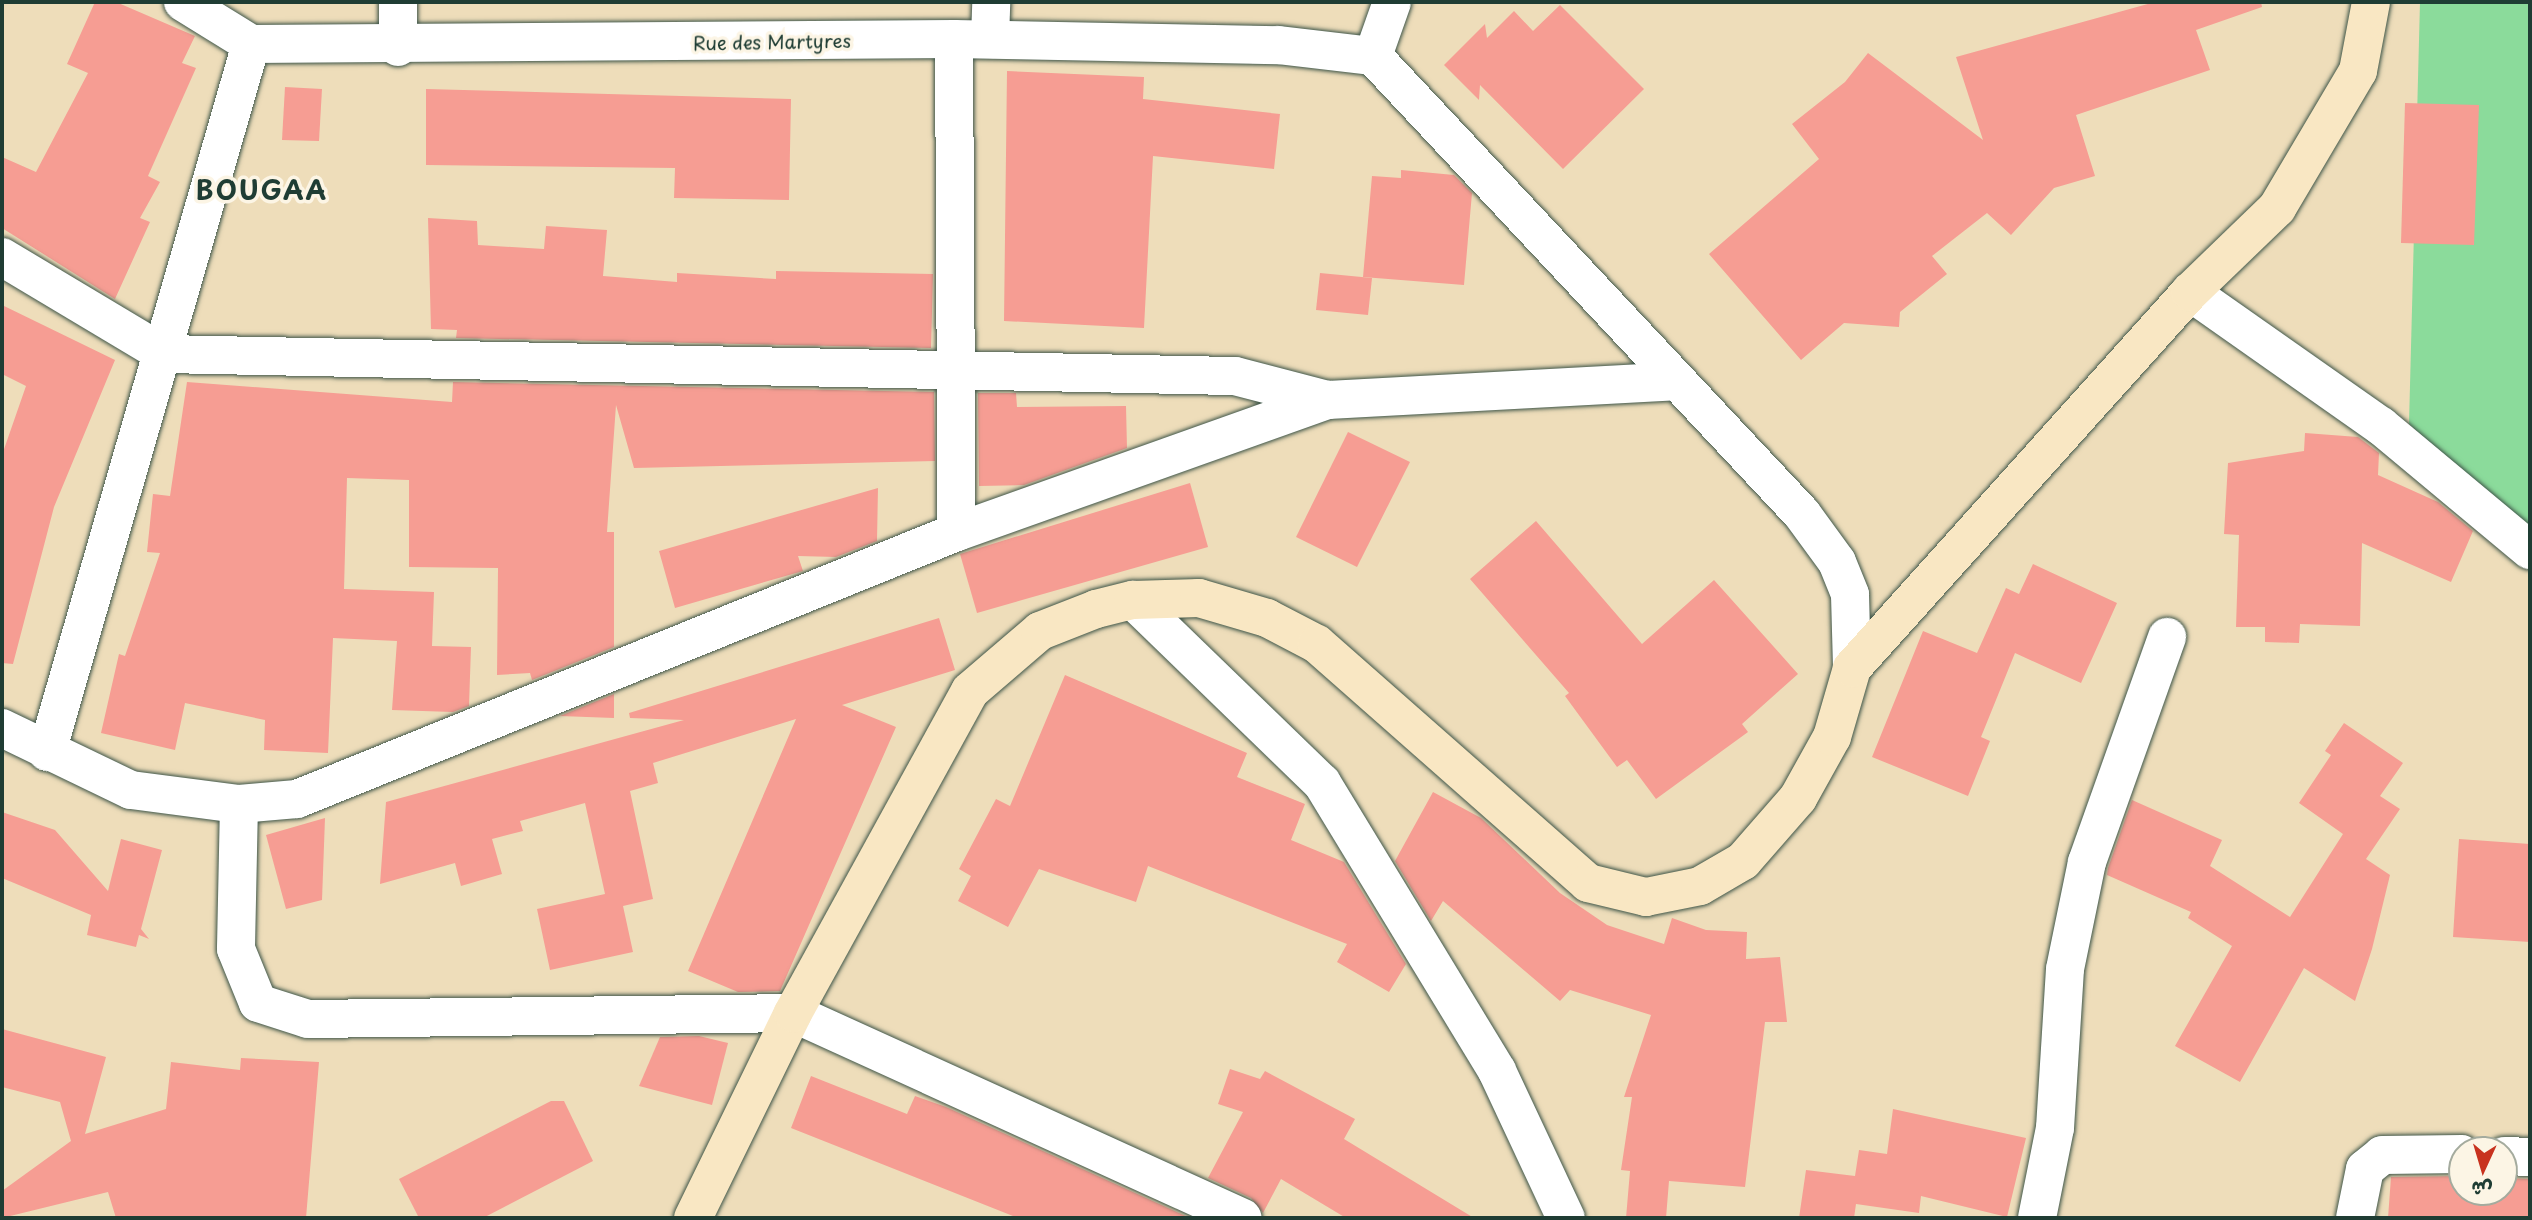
<!DOCTYPE html>
<meta charset="utf-8">
<style>
body{margin:0}
#map{position:relative;width:2532px;height:1220px;overflow:hidden;background:#eeddba;font-family:"Playpen Sans","Playpen Sans Arabic",sans-serif}
div>[style]{position:absolute}
.green>*{inset:0;background:#8bdb9b}
.building>*{inset:0;background:#f69d93}
.roads{filter:drop-shadow(0 0 2px #3e5548) drop-shadow(0 0 2px #3e5548)}
.street>*{height:38px;margin:-19px;padding:0 19px;transform-origin:19px;border-radius:19px;background:#fff}
.secondary>*{height:38px;margin:-19px;padding:0 19px;transform-origin:19px;border-radius:19px;background:#f9e7c3}
span{translate:-50% -50%;white-space:nowrap;text-align:center;line-height:1.15;-webkit-text-stroke:7px #fcf5e5;paint-order:stroke}
.street-label{font-size:19px;color:#1f3d34}
.district-label{font-size:26px;color:#1f3d34;font-weight:700;letter-spacing:2px}
.frame{position:absolute;inset:0;border:4px solid #1f3d34;pointer-events:none}
.north{position:absolute;left:2448px;top:1136px;width:70px;height:70px;box-sizing:border-box;background:#fcf5e5;border:2px solid #a4ab9e;border-radius:50%;rotate:184deg;font-size:19px;font-weight:700;line-height:28px;text-align:center;color:#1f3d34}
.north::after{content:'';display:block;margin:auto;width:24px;height:32px;background:#c8321e;clip-path:polygon(50% 0,100% 100%,50% 72%,0 100%)}
</style>
<div id="map">
<div class="green">
<i style="clip-path:polygon(2420px 2px,2530px 2px,2530px 535px,2409px 424px)"></i>
</div>
<div class="building">
<i style="clip-path:polygon(95px 2px,116px 2px,195px 36px,182px 63px,196px 68px,148px 176px,160px 182px,140px 218px,150px 222px,115px 299px,2px 228px,2px 157px,36px 172px,88px 73px,67px 64px)"></i>
<i style="clip-path:polygon(2155px 2px,2261px 2px,2262px 7px,2196px 30px,2210px 70px,2076px 115px,2095px 176px,2054px 188px,2011px 235px,1987px 213px,1932px 256px,1947px 274px,1900px 312px,1899px 327px,1844px 323px,1801px 360px,1709px 254px,1819px 159px,1792px 124px,1845px 82px,1868px 53px,1983px 140px,1956px 57px)"></i>
<i style="clip-path:polygon(1560px 5px,1644px 89px,1563px 169px,1480px 85px,1479px 100px,1444px 65px,1485px 24px,1487px 38px,1514px 11px,1533px 31px)"></i>
<i style="clip-path:polygon(1007px 71px,1144px 77px,1143px 99px,1280px 114px,1274px 169px,1153px 156px,1144px 328px,1004px 321px)"></i>
<i style="clip-path:polygon(285px 87px,322px 89px,319px 141px,282px 140px)"></i>
<i style="clip-path:polygon(426px 89px,791px 99px,789px 200px,674px 198px,675px 168px,426px 165px)"></i>
<i style="clip-path:polygon(2405px 103px,2479px 105px,2474px 245px,2401px 243px)"></i>
<i style="clip-path:polygon(1401px 170px,1454px 175px,1472px 193px,1464px 285px,1363px 277px,1372px 176px,1401px 178px)"></i>
<i style="clip-path:polygon(428px 218px,477px 221px,478px 245px,544px 249px,546px 226px,607px 230px,603px 276px,677px 282px,677px 273px,776px 279px,776px 271px,933px 274px,931px 348px,456px 338px,457px 330px,431px 329px)"></i>
<i style="clip-path:polygon(1320px 273px,1372px 278px,1368px 315px,1316px 310px)"></i>
<i style="clip-path:polygon(2px 305px,115px 360px,54px 507px,13px 664px,2px 663px,2px 455px,26px 386px,2px 374px)"></i>
<i style="clip-path:polygon(187px 382px,452px 402px,453px 382px,934px 392px,935px 461px,634px 468px,616px 405px,607px 532px,614px 532px,614px 647px,532px 680px,530px 673px,497px 675px,498px 568px,409px 567px,409px 480px,347px 478px,344px 589px,434px 592px,432px 646px,471px 647px,469px 706px,453px 712px,392px 710px,397px 641px,333px 638px,328px 753px,264px 750px,265px 720px,185px 703px,175px 750px,101px 733px,119px 654px,125px 656px,160px 553px,147px 552px,153px 494px,170px 496px)"></i>
<i style="clip-path:polygon(978px 393px,1016px 393px,1017px 407px,1126px 406px,1127px 448px,1024px 485px,979px 486px)"></i>
<i style="clip-path:polygon(1348px 432px,1410px 462px,1357px 567px,1296px 537px)"></i>
<i style="clip-path:polygon(2305px 433px,2358px 437px,2379px 453px,2378px 475px,2438px 502px,2473px 531px,2451px 582px,2362px 543px,2360px 626px,2300px 624px,2299px 643px,2265px 642px,2265px 627px,2236px 627px,2239px 535px,2224px 534px,2228px 463px,2304px 451px)"></i>
<i style="clip-path:polygon(1190px 483px,1208px 547px,977px 613px,960px 554px)"></i>
<i style="clip-path:polygon(878px 488px,877px 541px,836px 557px,798px 556px,803px 571px,675px 608px,659px 551px)"></i>
<i style="clip-path:polygon(1536px 521px,1642px 644px,1714px 580px,1798px 674px,1742px 724px,1748px 732px,1656px 799px,1627px 760px,1617px 767px,1565px 696px,1569px 693px,1470px 579px)"></i>
<i style="clip-path:polygon(2033px 564px,2117px 603px,2081px 683px,2015px 653px,1981px 737px,1990px 741px,1968px 796px,1872px 757px,1923px 631px,1977px 653px,2006px 588px,2019px 594px)"></i>
<i style="clip-path:polygon(939px 618px,955px 670px,842px 705px,896px 727px,780px 991px,738px 992px,688px 971px,796px 719px,653px 763px,658px 783px,630px 791px,653px 899px,623px 906px,633px 952px,550px 970px,537px 909px,605px 894px,585px 803px,520px 821px,523px 831px,492px 839px,502px 874px,461px 886px,455px 863px,380px 884px,386px 802px,684px 720px,630px 718px,629px 713px)"></i>
<i style="clip-path:polygon(1065px 675px,1247px 753px,1237px 777px,1305px 804px,1291px 840px,1344px 862px,1406px 964px,1389px 992px,1337px 962px,1347px 944px,1148px 866px,1136px 902px,1039px 869px,1008px 927px,958px 901px,971px 876px,959px 869px,996px 799px,1010px 806px)"></i>
<i style="clip-path:polygon(614px 694px,614px 718px,560px 716px)"></i>
<i style="clip-path:polygon(2344px 723px,2403px 763px,2380px 796px,2400px 809px,2366px 859px,2390px 875px,2372px 949px,2355px 1001px,2304px 968px,2240px 1082px,2175px 1046px,2232px 946px,2188px 918px,2191px 912px,2107px 875px,2108px 868px,2132px 800px,2222px 840px,2210px 866px,2290px 917px,2343px 834px,2299px 803px,2331px 755px,2325px 751px)"></i>
<i style="clip-path:polygon(1433px 792px,1481px 818px,1560px 893px,1607px 925px,1664px 944px,1672px 918px,1706px 930px,1747px 932px,1746px 959px,1780px 957px,1787px 1022px,1765px 1022px,1745px 1187px,1669px 1181px,1666px 1218px,1626px 1218px,1630px 1171px,1621px 1170px,1632px 1097px,1624px 1097px,1651px 1015px,1570px 990px,1560px 1001px,1443px 901px,1431px 921px,1395px 861px)"></i>
<i style="clip-path:polygon(2px 812px,55px 830px,108px 891px,121px 839px,162px 850px,141px 929px,149px 939px,139px 935px,136px 947px,87px 935px,91px 915px,2px 878px)"></i>
<i style="clip-path:polygon(325px 818px,322px 900px,286px 909px,266px 835px)"></i>
<i style="clip-path:polygon(2459px 839px,2530px 844px,2530px 942px,2453px 937px)"></i>
<i style="clip-path:polygon(2px 1029px,106px 1057px,85px 1134px,166px 1109px,171px 1062px,240px 1070px,241px 1058px,319px 1062px,306px 1218px,116px 1218px,108px 1192px,2px 1218px,2px 1191px,71px 1141px,60px 1102px,2px 1087px)"></i>
<i style="clip-path:polygon(699px 1036px,728px 1043px,712px 1105px,639px 1086px,660px 1037px)"></i>
<i style="clip-path:polygon(1230px 1069px,1260px 1079px,1265px 1071px,1355px 1119px,1344px 1139px,1474px 1218px,1346px 1218px,1281px 1179px,1263px 1213px,1251px 1198px,1208px 1178px,1243px 1112px,1218px 1104px)"></i>
<i style="clip-path:polygon(811px 1076px,907px 1114px,915px 1096px,946px 1107px,1190px 1218px,1018px 1218px,791px 1128px)"></i>
<i style="clip-path:polygon(551px 1101px,564px 1101px,593px 1161px,483px 1218px,419px 1218px,399px 1179px)"></i>
<i style="clip-path:polygon(1893px 1109px,2026px 1138px,2007px 1217px,1921px 1196px,1919px 1213px,1856px 1204px,1854px 1218px,1799px 1218px,1806px 1170px,1855px 1176px,1859px 1150px,1887px 1154px)"></i>
<i style="clip-path:polygon(2462px 1176px,2462px 1192px,2504px 1192px,2504px 1178px,2530px 1179px,2530px 1218px,2388px 1218px,2391px 1177px)"></i>
</div>
<div class="roads">
<div class="street">
<i style="left:183px;top:2px;width:80px;rotate:31.7deg"></i>
<i style="left:251px;top:44px;width:703px;rotate:-0.41deg"></i>
<i style="left:954px;top:39px;width:325px;rotate:1.1deg"></i>
<i style="left:1279px;top:45px;width:95px;rotate:6.7deg"></i>
<i style="left:954px;top:39px;width:493px;rotate:89.7deg"></i>
<i style="left:990px;top:39px;width:37px;rotate:-88deg"></i>
<i style="left:398px;top:47px;width:45px;rotate:-90deg"></i>
<i style="left:1373px;top:56px;width:628px;rotate:46.87deg"></i>
<i style="left:1802px;top:514px;width:59px;rotate:53.9deg"></i>
<i style="left:1837px;top:562px;width:35px;rotate:68deg"></i>
<i style="left:1850px;top:595px;width:73px;rotate:88.4deg"></i>
<i style="left:1373px;top:56px;width:57px;rotate:-70.6deg"></i>
<i style="left:2px;top:257px;width:189px;rotate:30.9deg"></i>
<i style="left:164px;top:354px;width:1071px;rotate:1.18deg"></i>
<i style="left:1235px;top:376px;width:96px;rotate:14.5deg"></i>
<i style="left:1328px;top:400px;width:348px;rotate:-3.1deg"></i>
<i style="left:2190px;top:292px;width:233px;rotate:35.1deg"></i>
<i style="left:2381px;top:426px;width:194px;rotate:39.8deg"></i>
<i style="left:1133px;top:600px;width:263px;rotate:44.1deg"></i>
<i style="left:1322px;top:783px;width:337px;rotate:58.7deg"></i>
<i style="left:1497px;top:1071px;width:162px;rotate:64.9deg"></i>
<i style="left:2px;top:728px;width:143px;rotate:25.7deg"></i>
<i style="left:131px;top:790px;width:109px;rotate:7.4deg"></i>
<i style="left:239px;top:804px;width:58px;rotate:-4.9deg"></i>
<i style="left:297px;top:799px;width:712px;rotate:-22.03deg"></i>
<i style="left:957px;top:532px;width:394px;rotate:-19.6deg"></i>
<i style="left:47px;top:752px;width:737px;rotate:-73.93deg"></i>
<i style="left:239px;top:804px;width:145px;rotate:91.2deg"></i>
<i style="left:236px;top:949px;width:58px;rotate:67.8deg"></i>
<i style="left:258px;top:1003px;width:52px;rotate:17.7deg"></i>
<i style="left:308px;top:1019px;width:485px;rotate:-0.7deg"></i>
<i style="left:793px;top:1013px;width:494px;rotate:24.5deg"></i>
<i style="left:2504px;top:1156px;width:26px;rotate:2deg"></i>
<i style="left:2037px;top:1218px;width:92px;rotate:-78.7deg"></i>
<i style="left:2055px;top:1128px;width:159px;rotate:-86.4deg"></i>
<i style="left:2065px;top:969px;width:109px;rotate:-78.4deg"></i>
<i style="left:2087px;top:862px;width:239px;rotate:-70.4deg"></i>
<i style="left:2355px;top:1218px;width:50px;rotate:-78.5deg"></i>
<i style="left:2365px;top:1169px;width:22px;rotate:-39deg"></i>
<i style="left:2382px;top:1155px;width:80px;rotate:-0.7deg"></i>
</div>
<div class="secondary">
<i style="left:693px;top:1218px;width:228px;rotate:-64deg"></i>
<i style="left:793px;top:1013px;width:367px;rotate:-61.2deg"></i>
<i style="left:970px;top:691px;width:92px;rotate:-40.6deg"></i>
<i style="left:1040px;top:631px;width:60px;rotate:-21.4deg"></i>
<i style="left:1096px;top:609px;width:38px;rotate:-14deg"></i>
<i style="left:1133px;top:600px;width:66px;rotate:-1.7deg"></i>
<i style="left:1199px;top:598px;width:71px;rotate:16.4deg"></i>
<i style="left:1267px;top:618px;width:56px;rotate:27.5deg"></i>
<i style="left:1317px;top:644px;width:361px;rotate:41.4deg"></i>
<i style="left:1588px;top:883px;width:60px;rotate:13.6deg"></i>
<i style="left:1646px;top:897px;width:55px;rotate:-11.5deg"></i>
<i style="left:1700px;top:886px;width:50px;rotate:-30.2deg"></i>
<i style="left:1743px;top:861px;width:84px;rotate:-48.9deg"></i>
<i style="left:1798px;top:798px;width:70px;rotate:-60.9deg"></i>
<i style="left:1832px;top:737px;width:72px;rotate:-73.8deg"></i>
<i style="left:1852px;top:668px;width:506px;rotate:-48.05deg"></i>
<i style="left:2190px;top:292px;width:121px;rotate:-44deg"></i>
<i style="left:2277px;top:208px;width:159px;rotate:-59.4deg"></i>
<i style="left:2358px;top:71px;width:70px;rotate:-79.3deg"></i>
</div>
</div>
<div class="street-label">
<span style="left:772px;top:42px;rotate:-1deg">Rue des Martyres</span>
</div>
<div class="district-label">
<span style="left:262px;top:190px">BOUGAA</span>
</div>
<div class="frame"></div>
<div class="north">ش</div>
</div>
